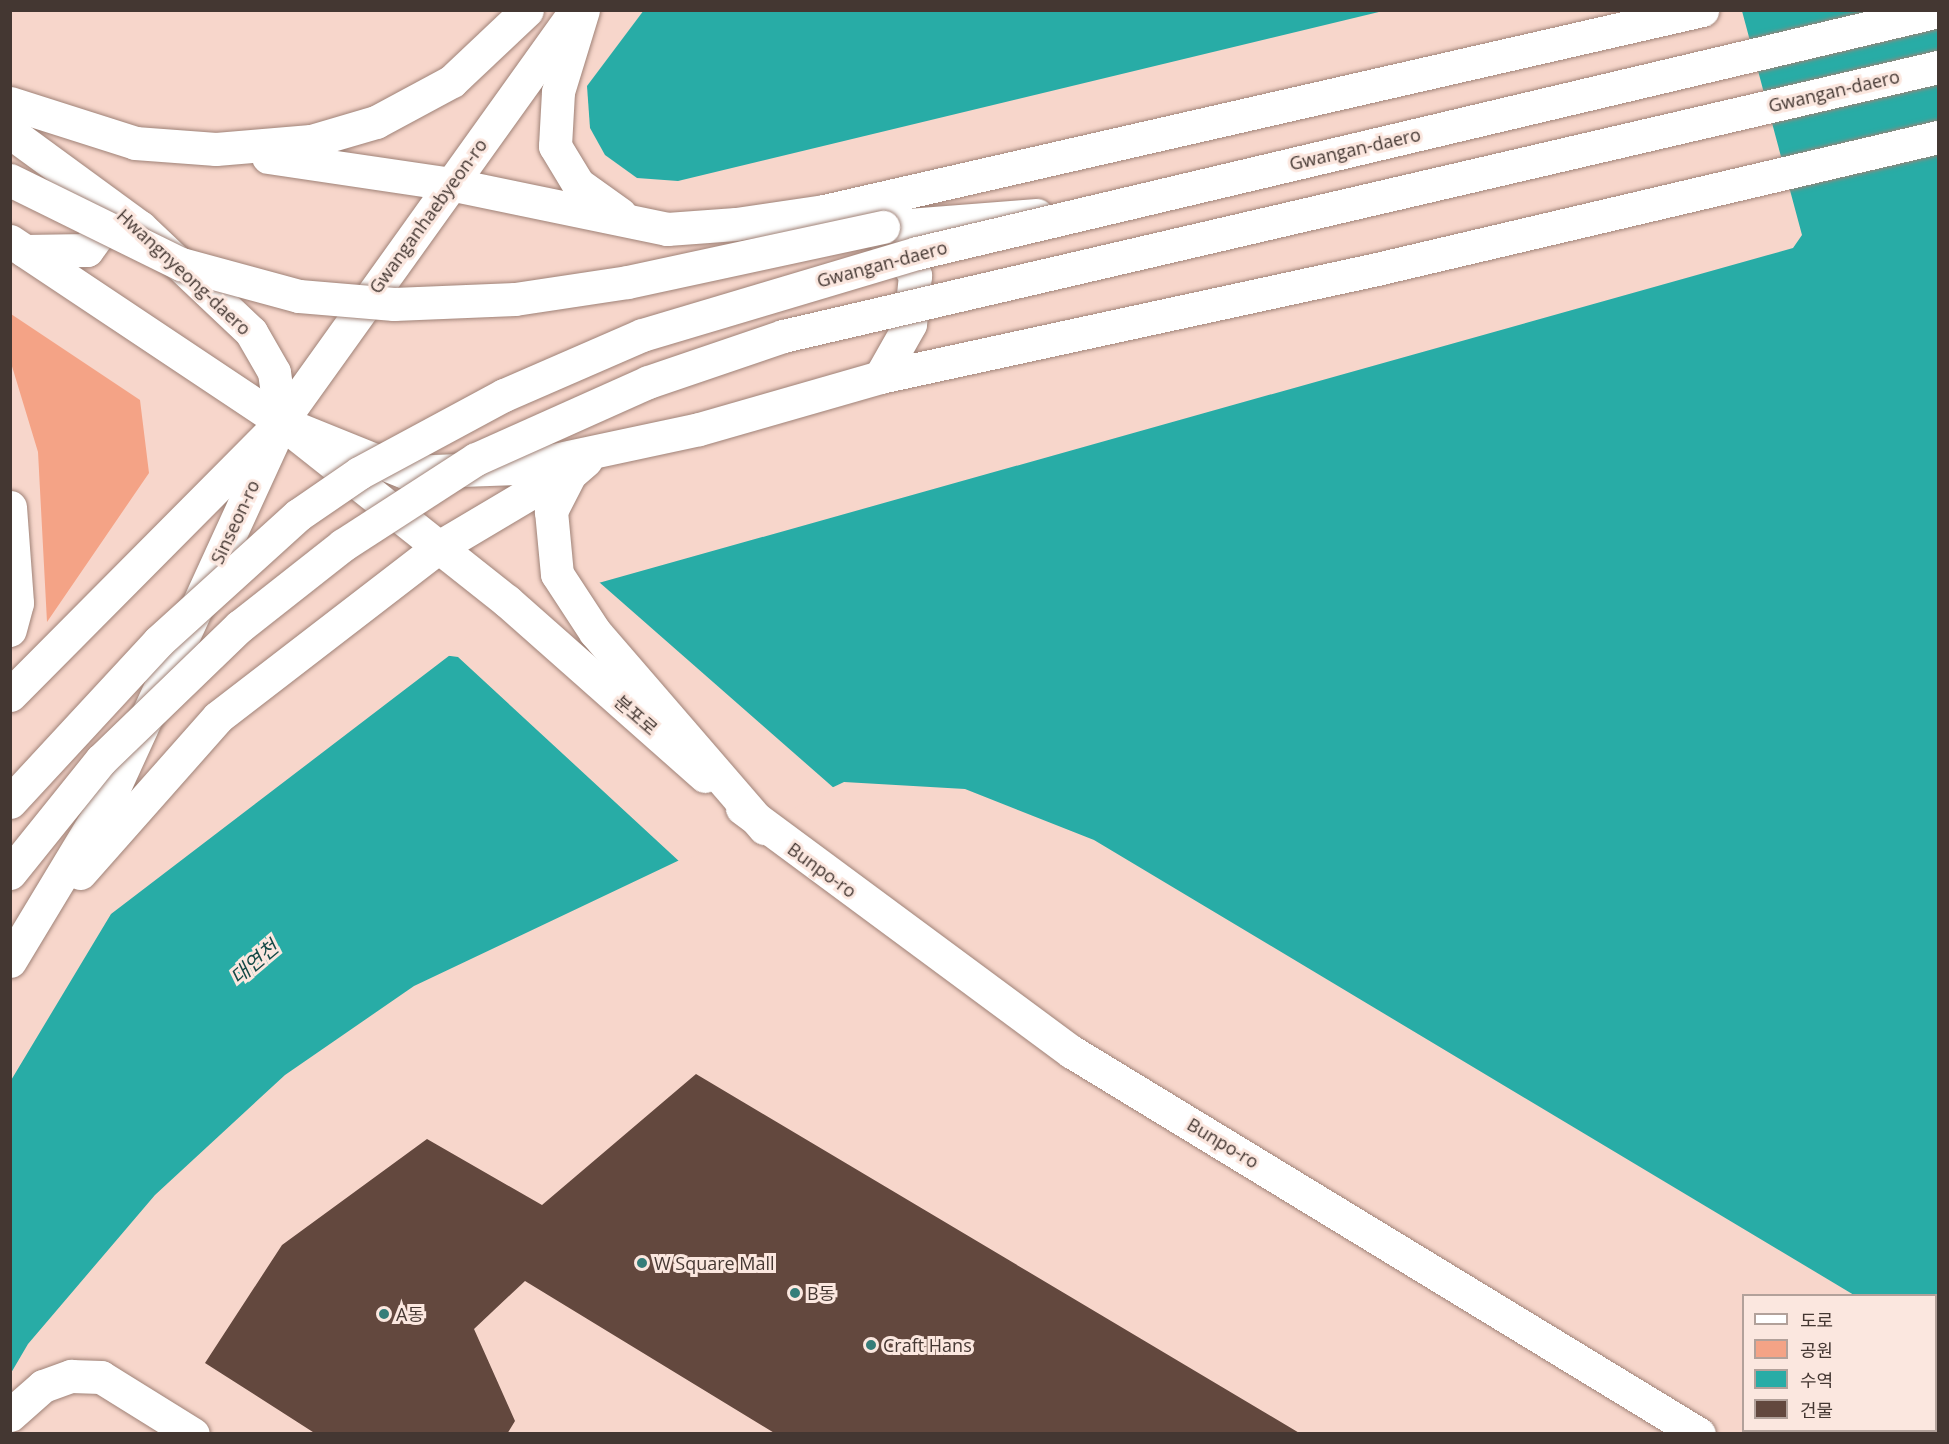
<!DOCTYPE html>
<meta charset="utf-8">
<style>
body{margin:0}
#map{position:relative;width:1949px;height:1444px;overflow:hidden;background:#f7d6cb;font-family:"Open Sans","Noto Sans KR",sans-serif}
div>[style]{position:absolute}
.green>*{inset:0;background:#f4a386}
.water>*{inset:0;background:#28aca6}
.pier>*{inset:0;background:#f7d6cb}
.building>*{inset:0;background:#63483e}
.roads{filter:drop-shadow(0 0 2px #9f8277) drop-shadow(0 0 2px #9f8277)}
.minor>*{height:33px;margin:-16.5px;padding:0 16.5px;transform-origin:16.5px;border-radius:16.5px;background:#fff}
.secondary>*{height:33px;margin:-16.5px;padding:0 16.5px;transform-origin:16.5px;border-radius:16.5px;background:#fff}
.trunk>*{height:33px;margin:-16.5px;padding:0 16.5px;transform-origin:16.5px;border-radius:16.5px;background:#fff}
.bridges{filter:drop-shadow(0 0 2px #9f8277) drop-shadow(0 0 2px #9f8277)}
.trunk-bridge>*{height:33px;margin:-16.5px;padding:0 16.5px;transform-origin:16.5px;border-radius:16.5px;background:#fff}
.dots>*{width:16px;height:16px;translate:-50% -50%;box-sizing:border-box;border:3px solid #fbe7df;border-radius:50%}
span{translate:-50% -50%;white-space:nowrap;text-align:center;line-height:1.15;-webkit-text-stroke:6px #fbe7df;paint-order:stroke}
.street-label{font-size:18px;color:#443732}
.poi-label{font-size:18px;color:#443732}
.left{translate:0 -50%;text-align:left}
.water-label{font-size:20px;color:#144a47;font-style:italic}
.frame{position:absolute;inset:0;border:12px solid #443732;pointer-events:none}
.legend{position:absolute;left:1742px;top:1294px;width:195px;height:138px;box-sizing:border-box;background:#fbe7df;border:2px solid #b2a19a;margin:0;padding:8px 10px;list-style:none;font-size:18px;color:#443732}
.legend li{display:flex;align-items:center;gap:12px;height:30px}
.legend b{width:30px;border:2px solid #b2a19a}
</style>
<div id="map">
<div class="green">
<i style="clip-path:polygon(11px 314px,140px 400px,149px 473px,47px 622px,38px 452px,11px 363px)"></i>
</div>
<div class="water">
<i style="clip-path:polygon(644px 10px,1383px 10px,1383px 11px,678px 181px,637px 178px,605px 155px,590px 128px,587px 86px)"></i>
<i style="clip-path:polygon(1742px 11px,1938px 11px,1938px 1346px,1936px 1296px,1854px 1295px,1094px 840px,965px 789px,844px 782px,414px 986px,285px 1075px,155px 1195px,28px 1344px,11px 1373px,10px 1082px,111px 914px,513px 607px,1793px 248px,1802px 235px)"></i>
</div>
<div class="pier">
<i style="clip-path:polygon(599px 576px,599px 582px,835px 789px,681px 863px,458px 657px,443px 655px,511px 604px)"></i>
</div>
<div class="building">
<i style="clip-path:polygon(696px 1074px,1301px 1434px,776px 1434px,525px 1281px,474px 1329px,515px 1421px,507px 1434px,316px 1434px,205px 1363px,282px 1245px,427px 1139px,542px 1205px)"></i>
</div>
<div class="roads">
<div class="minor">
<i style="left:10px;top:1415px;width:44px;rotate:-41.3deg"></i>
<i style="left:43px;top:1386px;width:30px;rotate:-20deg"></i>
<i style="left:71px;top:1376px;width:30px;rotate:2deg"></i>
<i style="left:101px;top:1377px;width:108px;rotate:31.8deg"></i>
</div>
<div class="secondary">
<i style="left:10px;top:103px;width:131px;rotate:17.7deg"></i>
<i style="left:135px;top:143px;width:81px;rotate:4.2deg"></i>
<i style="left:216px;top:149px;width:95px;rotate:-4.8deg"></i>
<i style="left:311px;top:141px;width:68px;rotate:-16.3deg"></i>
<i style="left:376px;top:122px;width:86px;rotate:-28.3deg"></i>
<i style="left:452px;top:81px;width:103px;rotate:-43.4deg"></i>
<i style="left:10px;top:132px;width:161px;rotate:36.2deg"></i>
<i style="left:140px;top:227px;width:153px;rotate:43.4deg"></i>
<i style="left:251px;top:332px;width:46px;rotate:60.1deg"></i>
<i style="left:274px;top:372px;width:50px;rotate:82deg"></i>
<i style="left:268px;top:157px;width:184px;rotate:8.4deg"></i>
<i style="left:10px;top:241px;width:326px;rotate:33.7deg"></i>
<i style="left:281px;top:422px;width:288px;rotate:38.4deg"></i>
<i style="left:507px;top:601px;width:264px;rotate:41.5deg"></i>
<i style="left:25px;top:251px;width:62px;rotate:-0.9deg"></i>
<i style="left:87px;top:250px;width:22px;rotate:-54deg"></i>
<i style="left:100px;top:232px;width:34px;rotate:-107deg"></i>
<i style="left:10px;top:507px;width:96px;rotate:85.8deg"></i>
<i style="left:17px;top:603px;width:28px;rotate:105deg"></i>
<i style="left:10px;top:695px;width:385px;rotate:-45.2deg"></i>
<i style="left:281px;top:422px;width:507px;rotate:-54.4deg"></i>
<i style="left:742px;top:808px;width:410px;rotate:36.5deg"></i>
<i style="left:1072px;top:1052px;width:734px;rotate:31.35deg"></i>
<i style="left:80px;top:873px;width:208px;rotate:-48.5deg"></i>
<i style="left:218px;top:717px;width:279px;rotate:-37.6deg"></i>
<i style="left:10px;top:961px;width:200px;rotate:-58.9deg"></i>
<i style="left:113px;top:790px;width:382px;rotate:-65.4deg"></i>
</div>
<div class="trunk">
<i style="left:583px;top:10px;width:86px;rotate:107deg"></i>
<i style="left:558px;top:92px;width:54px;rotate:93.2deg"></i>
<i style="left:555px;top:146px;width:44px;rotate:58.8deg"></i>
<i style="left:578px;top:184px;width:52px;rotate:35.5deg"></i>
<i style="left:450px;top:184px;width:222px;rotate:11.7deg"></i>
<i style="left:667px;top:229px;width:69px;rotate:-4.1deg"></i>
<i style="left:736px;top:224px;width:89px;rotate:-8.4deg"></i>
<i style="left:824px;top:211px;width:901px;rotate:-12.89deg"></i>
<i style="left:852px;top:218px;width:45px;rotate:30.5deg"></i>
<i style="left:891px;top:241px;width:42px;rotate:54.8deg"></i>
<i style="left:915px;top:275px;width:49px;rotate:95.8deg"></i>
<i style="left:910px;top:324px;width:61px;rotate:119.5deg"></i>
<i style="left:883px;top:227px;width:154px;rotate:-4.5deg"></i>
<i style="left:281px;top:422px;width:134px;rotate:22deg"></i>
<i style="left:405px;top:472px;width:112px;rotate:-2deg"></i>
<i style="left:517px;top:468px;width:186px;rotate:-12.1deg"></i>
<i style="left:699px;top:429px;width:188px;rotate:-16deg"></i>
<i style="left:880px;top:377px;width:509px;rotate:-12.26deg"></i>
<i style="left:1377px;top:269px;width:576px;rotate:-13.24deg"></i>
<i style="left:586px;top:460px;width:21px;rotate:139deg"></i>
<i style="left:570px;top:474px;width:42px;rotate:117.2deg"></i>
<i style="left:551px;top:511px;width:63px;rotate:84.6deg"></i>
<i style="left:557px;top:574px;width:69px;rotate:56.8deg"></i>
<i style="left:595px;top:632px;width:259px;rotate:49.2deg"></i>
<i style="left:439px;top:547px;width:155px;rotate:-30.7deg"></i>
</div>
</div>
<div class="bridges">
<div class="trunk-bridge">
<i style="left:10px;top:180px;width:191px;rotate:26.2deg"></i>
<i style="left:181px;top:264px;width:122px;rotate:15.2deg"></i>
<i style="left:299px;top:296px;width:95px;rotate:4.8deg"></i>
<i style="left:394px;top:304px;width:121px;rotate:-2.4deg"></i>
<i style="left:515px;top:299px;width:114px;rotate:-8.6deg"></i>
<i style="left:628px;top:282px;width:261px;rotate:-12.2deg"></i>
<i style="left:10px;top:802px;width:219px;rotate:-47.2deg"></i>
<i style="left:159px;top:641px;width:188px;rotate:-42.2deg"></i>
<i style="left:298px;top:515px;width:74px;rotate:-34.5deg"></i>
<i style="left:359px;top:473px;width:165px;rotate:-28.3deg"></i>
<i style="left:504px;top:395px;width:150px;rotate:-23.5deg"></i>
<i style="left:642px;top:335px;width:287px;rotate:-16.6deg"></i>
<i style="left:917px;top:253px;width:1049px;rotate:-13.33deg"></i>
<i style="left:10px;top:873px;width:145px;rotate:-51.2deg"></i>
<i style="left:101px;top:760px;width:193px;rotate:-44deg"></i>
<i style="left:240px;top:626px;width:131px;rotate:-38.2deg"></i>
<i style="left:343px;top:545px;width:158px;rotate:-32.9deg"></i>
<i style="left:476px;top:459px;width:188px;rotate:-24.1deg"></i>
<i style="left:648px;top:382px;width:143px;rotate:-18.8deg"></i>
<i style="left:783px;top:336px;width:1186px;rotate:-13.11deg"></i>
</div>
</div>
<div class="dots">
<i style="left:642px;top:1263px;background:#357d79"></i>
<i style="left:795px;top:1293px;background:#357d79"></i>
<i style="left:384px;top:1314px;background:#357d79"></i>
<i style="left:871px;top:1345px;background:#357d79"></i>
</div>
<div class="street-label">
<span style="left:1834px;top:91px;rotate:-13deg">Gwangan-daero</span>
<span style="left:1355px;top:149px;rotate:-13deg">Gwangan-daero</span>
<span style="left:428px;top:216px;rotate:-54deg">Gwanganhaebyeon-ro</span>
<span style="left:882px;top:264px;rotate:-15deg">Gwangan-daero</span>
<span style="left:184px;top:272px;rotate:43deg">Hwangnyeong-daero</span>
<span style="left:235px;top:522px;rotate:-65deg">Sinseon-ro</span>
<span style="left:636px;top:715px;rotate:41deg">분포로</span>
<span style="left:822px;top:870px;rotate:36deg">Bunpo-ro</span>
<span style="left:1223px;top:1143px;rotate:31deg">Bunpo-ro</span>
</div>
<div class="poi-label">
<span class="left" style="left:654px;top:1263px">W Square Mall</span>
<span class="left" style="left:807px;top:1293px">B동</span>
<span class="left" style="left:396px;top:1314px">A동</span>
<span class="left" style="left:883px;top:1345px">Craft Hans</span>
</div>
<div class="water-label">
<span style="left:254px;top:962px;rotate:-40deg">대연천</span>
</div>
<div class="frame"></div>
<ul class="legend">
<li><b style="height:8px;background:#fff"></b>도로</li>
<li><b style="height:16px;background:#f4a386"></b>공원</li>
<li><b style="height:16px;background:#28aca6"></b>수역</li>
<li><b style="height:16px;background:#63483e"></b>건물</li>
</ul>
</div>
